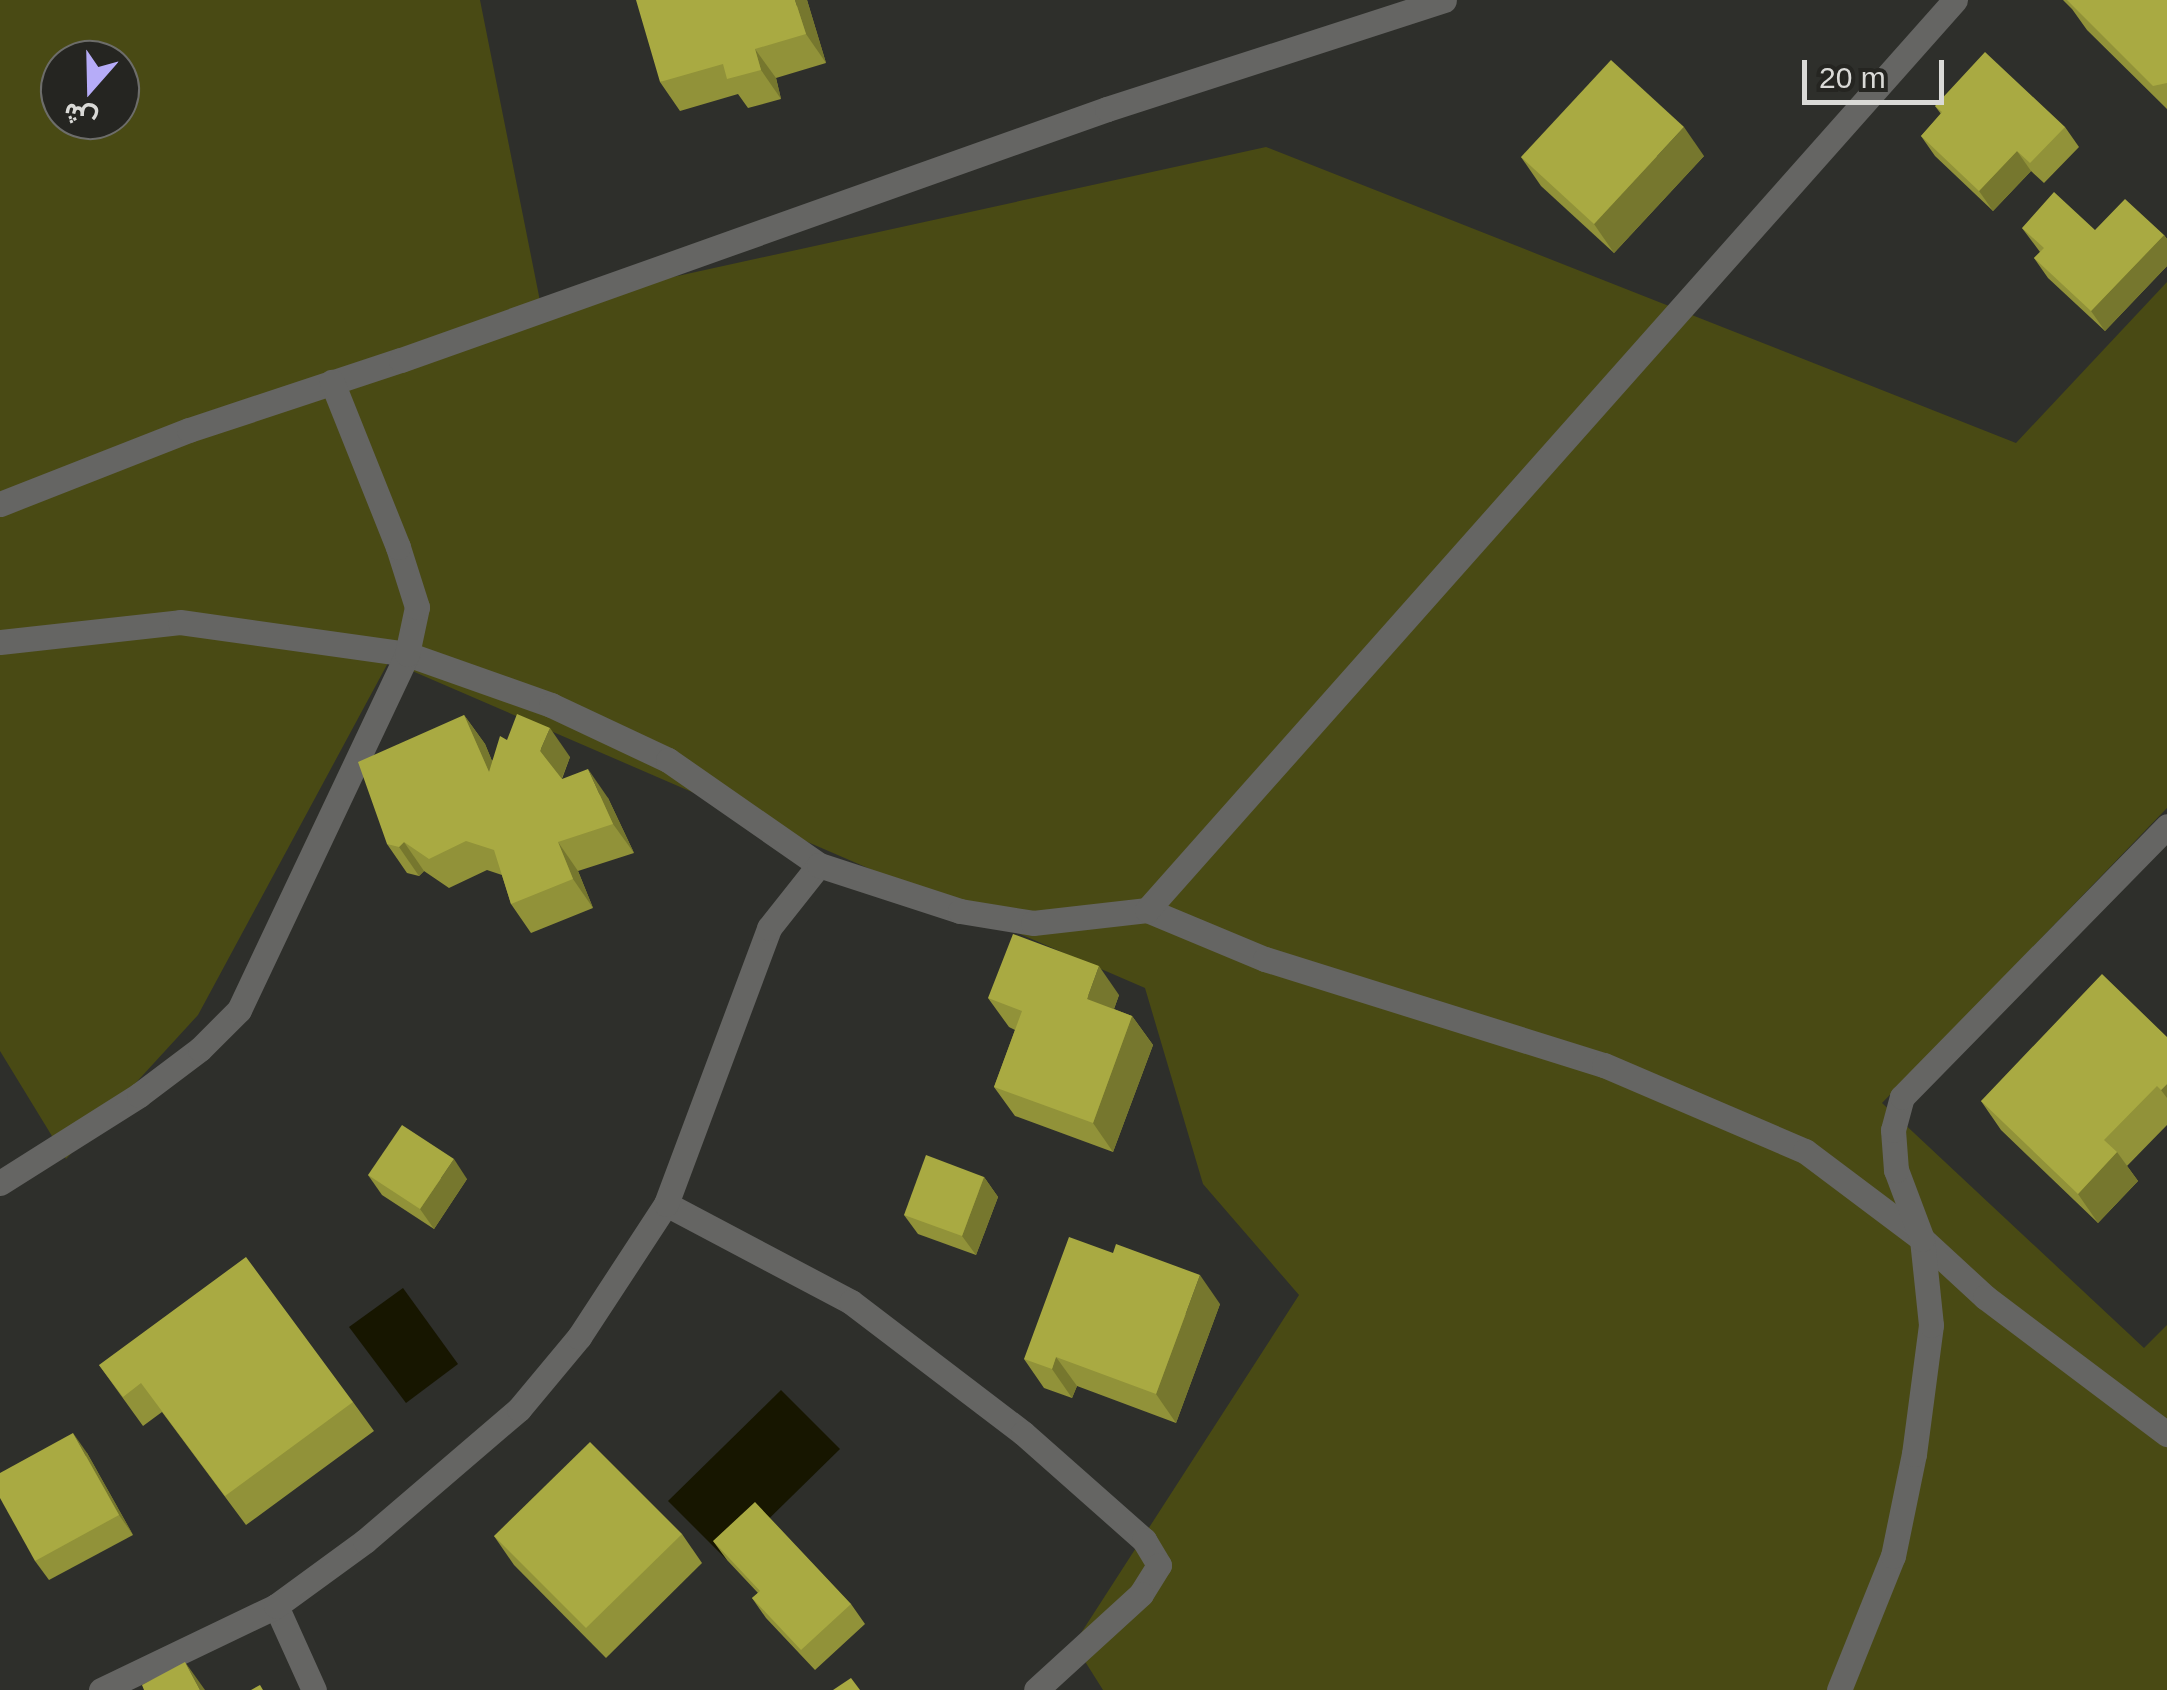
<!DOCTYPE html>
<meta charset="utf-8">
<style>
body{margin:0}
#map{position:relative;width:2167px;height:1690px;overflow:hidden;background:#2e2f2b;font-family:Arial,Vazirmatn,sans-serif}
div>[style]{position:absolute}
.green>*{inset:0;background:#494a14}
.water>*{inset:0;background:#171600}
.street>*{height:25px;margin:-12.5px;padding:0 12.5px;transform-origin:12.5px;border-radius:12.5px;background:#656563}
.wall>*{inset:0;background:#919239}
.shaded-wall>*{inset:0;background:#76772e}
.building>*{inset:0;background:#a9aa42}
span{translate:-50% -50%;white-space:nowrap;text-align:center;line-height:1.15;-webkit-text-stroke:10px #252521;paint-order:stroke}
.north{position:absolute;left:40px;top:40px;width:100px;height:100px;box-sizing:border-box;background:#252521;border:2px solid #6d6d6a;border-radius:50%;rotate:200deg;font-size:28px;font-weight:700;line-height:40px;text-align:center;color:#dadad7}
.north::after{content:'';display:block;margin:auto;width:35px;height:45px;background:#b6acf8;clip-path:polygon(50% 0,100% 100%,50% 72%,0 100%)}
.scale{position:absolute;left:1802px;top:60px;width:142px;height:45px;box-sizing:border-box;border:5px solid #dadad7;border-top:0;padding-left:12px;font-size:30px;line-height:35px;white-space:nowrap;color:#dadad7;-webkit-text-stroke:8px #252521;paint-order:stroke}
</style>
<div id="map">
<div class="green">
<i style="clip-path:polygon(evenodd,0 0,480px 0,541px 306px,1266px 147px,2016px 443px,2167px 282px,2167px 808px,1882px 1103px,2144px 1348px,2167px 1325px,2167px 1690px,1103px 1690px,1074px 1644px,1299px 1295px,1203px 1184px,1145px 988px,389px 661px,198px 1015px,66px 1159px,0 1051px,0 0,60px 60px,120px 60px,120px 120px,60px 120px,60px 60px)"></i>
</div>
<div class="water">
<i style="clip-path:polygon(403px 1288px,458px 1364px,406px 1403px,349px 1327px)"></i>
<i style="clip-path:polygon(781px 1390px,840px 1449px,727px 1560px,668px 1501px)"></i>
</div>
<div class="street">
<i style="left:0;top:504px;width:203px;rotate:-21.4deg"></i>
<i style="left:189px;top:430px;width:223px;rotate:-18.3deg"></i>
<i style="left:401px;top:360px;width:749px;rotate:-19.57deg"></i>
<i style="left:1107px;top:109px;width:354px;rotate:-17.9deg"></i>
<i style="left:0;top:642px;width:181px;rotate:-6.3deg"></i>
<i style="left:180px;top:622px;width:229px;rotate:8deg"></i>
<i style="left:407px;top:654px;width:153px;rotate:19.5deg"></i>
<i style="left:551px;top:705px;width:129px;rotate:25.2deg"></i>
<i style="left:668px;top:760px;width:184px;rotate:34.8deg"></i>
<i style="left:1147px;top:910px;width:128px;rotate:22.6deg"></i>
<i style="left:1265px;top:959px;width:355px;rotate:17.4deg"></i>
<i style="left:1604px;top:1065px;width:219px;rotate:23.2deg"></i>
<i style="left:1805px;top:1151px;width:146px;rotate:36.9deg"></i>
<i style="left:1922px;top:1239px;width:86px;rotate:42.6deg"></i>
<i style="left:1985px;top:1297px;width:228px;rotate:37deg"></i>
<i style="left:0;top:1183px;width:165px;rotate:-32.3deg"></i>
<i style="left:139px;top:1095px;width:76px;rotate:-37deg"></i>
<i style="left:200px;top:1049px;width:55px;rotate:-45deg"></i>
<i style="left:239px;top:1010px;width:394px;rotate:-64.7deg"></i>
<i style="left:407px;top:654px;width:48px;rotate:-78deg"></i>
<i style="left:417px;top:607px;width:63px;rotate:-107.6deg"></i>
<i style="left:398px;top:547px;width:178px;rotate:-111.8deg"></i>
<i style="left:666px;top:1204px;width:209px;rotate:27.9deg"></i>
<i style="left:851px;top:1302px;width:216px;rotate:37.3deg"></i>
<i style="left:1023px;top:1433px;width:162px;rotate:41.5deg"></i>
<i style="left:1144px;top:1540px;width:29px;rotate:59deg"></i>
<i style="left:1159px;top:1565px;width:34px;rotate:122deg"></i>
<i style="left:1141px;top:1594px;width:142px;rotate:137.6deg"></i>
<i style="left:276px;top:1606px;width:92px;rotate:65.7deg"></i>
<i style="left:101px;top:1690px;width:194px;rotate:-25.6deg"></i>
<i style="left:276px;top:1606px;width:110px;rotate:-36.1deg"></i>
<i style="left:365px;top:1541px;width:203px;rotate:-40.6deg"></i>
<i style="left:519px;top:1409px;width:94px;rotate:-50.2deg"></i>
<i style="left:579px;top:1337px;width:159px;rotate:-56.8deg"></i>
<i style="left:666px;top:1204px;width:295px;rotate:-69.5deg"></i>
<i style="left:769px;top:928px;width:80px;rotate:-51.6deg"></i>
<i style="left:819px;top:865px;width:148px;rotate:18.1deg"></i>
<i style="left:960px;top:911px;width:74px;rotate:9.3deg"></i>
<i style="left:1033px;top:923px;width:115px;rotate:-6.5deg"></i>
<i style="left:1147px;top:910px;width:1217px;rotate:-48.4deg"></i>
<i style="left:1839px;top:1690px;width:144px;rotate:-68.1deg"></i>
<i style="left:1893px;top:1556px;width:104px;rotate:-78.4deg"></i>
<i style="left:1914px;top:1454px;width:130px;rotate:-82.5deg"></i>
<i style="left:1931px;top:1325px;width:86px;rotate:-96deg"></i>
<i style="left:1922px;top:1239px;width:74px;rotate:-110.6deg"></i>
<i style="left:1896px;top:1170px;width:40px;rotate:-94.3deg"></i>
<i style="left:1893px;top:1130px;width:34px;rotate:-75deg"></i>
<i style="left:1902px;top:1097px;width:379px;rotate:-45.6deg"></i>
</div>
<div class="wall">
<i style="clip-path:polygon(807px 0,826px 63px,776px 78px,781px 99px,748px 108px,738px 94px,680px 111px,660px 82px)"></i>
<i style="clip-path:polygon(2063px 0,2167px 0,2167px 109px,2087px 30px,2072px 9px)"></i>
<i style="clip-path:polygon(1935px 106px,2065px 127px,2079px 147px,2044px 183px,2031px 171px,1993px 211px,1935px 156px,1921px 136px,1941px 114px)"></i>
<i style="clip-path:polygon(1704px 156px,1614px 253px,1541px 186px,1521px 157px)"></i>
<i style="clip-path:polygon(2022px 228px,2095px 230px,2164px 235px,2167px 239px,2167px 266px,2105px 331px,2048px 278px,2034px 258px,2040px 252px)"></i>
<i style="clip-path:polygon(464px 715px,485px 744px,492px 761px,507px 740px,570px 757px,562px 779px,608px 798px,634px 853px,578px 871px,593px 908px,531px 933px,511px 904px,502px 875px,487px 870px,449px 888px,424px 871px,419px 876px,407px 873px,387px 844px)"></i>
<i style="clip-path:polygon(1119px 995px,1114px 1009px,1132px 1016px,1153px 1045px,1113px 1152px,1015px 1116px,994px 1087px,1015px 1030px,1009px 1027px,988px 998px)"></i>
<i style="clip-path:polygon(2167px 1037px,2167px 1125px,2127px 1166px,2138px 1181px,2098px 1223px,2001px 1130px,1981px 1101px)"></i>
<i style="clip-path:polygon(368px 1175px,467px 1179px,434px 1229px,382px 1195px)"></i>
<i style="clip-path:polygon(984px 1177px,998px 1197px,976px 1255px,918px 1234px,904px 1215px)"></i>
<i style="clip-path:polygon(1220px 1304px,1176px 1423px,1077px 1386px,1072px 1398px,1044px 1388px,1024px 1359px)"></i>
<i style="clip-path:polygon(99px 1365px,353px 1402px,374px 1431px,246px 1525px,162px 1412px,143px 1426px)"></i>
<i style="clip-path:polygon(87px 1453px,133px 1535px,49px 1580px,35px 1561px)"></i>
<i style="clip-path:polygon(682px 1534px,702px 1563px,606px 1658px,514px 1565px,494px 1536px)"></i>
<i style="clip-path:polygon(713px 1541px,851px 1604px,865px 1624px,815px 1670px,766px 1618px,752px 1598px,758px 1593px,727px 1560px)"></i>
</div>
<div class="shaded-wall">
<i style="clip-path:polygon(795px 0,807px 0,826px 63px,806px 34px)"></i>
<i style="clip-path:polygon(755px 49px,776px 78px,781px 99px,761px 70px)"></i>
<i style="clip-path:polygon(1684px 127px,1704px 156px,1614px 253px,1594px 224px)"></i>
<i style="clip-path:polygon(2017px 151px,2031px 171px,1993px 211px,1979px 191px)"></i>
<i style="clip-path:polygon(2164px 235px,2167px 239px,2167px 266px,2105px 331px,2091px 311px)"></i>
<i style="clip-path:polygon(464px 715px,485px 744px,509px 802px,489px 772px)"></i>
<i style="clip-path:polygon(550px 728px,570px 757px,561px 780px,540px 751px)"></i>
<i style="clip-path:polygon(588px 769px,608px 798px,634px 853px,613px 824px)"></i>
<i style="clip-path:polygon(404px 842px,424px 871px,419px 876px,399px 847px)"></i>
<i style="clip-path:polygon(558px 842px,578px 871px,593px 908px,573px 879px)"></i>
<i style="clip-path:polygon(1099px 966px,1119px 995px,1107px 1028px,1087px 999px)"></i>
<i style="clip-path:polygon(1132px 1016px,1153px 1045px,1113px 1152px,1093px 1123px)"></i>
<i style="clip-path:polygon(2167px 1084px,2167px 1098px,2161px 1090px)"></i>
<i style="clip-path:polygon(2117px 1152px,2138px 1181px,2098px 1223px,2078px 1194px)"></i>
<i style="clip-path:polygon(454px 1159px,467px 1179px,434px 1229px,420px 1209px)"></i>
<i style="clip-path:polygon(984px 1177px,998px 1197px,976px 1255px,962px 1236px)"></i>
<i style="clip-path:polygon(1200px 1275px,1220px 1304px,1176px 1423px,1156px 1394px)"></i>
<i style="clip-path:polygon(1056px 1357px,1077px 1386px,1072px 1398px,1052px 1369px)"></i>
<i style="clip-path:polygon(73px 1433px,87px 1453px,133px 1535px,119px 1515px)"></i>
<i style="clip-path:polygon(185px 1662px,205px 1690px,200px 1690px)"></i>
</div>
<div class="building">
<i style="clip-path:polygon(636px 0,795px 0,806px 34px,755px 49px,761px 70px,727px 79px,723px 64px,660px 82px)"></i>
<i style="clip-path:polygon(2067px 0,2167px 0,2167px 83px,2153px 86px)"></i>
<i style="clip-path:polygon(1985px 52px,2065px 127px,2030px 163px,2017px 151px,1979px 191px,1921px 136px,1942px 112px,1935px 106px)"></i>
<i style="clip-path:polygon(1611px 60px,1684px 127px,1594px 224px,1521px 157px)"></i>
<i style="clip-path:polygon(2054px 192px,2095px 230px,2125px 199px,2164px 235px,2091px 311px,2034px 258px,2044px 248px,2022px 228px)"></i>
<i style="clip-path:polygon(517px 714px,550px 728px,540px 751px,562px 779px,588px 769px,613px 824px,558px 842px,573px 879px,511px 904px,494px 850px,466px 841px,429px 859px,404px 842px,399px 847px,387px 844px,358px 762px,464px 715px,489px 772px,500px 736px,507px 740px)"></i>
<i style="clip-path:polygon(1013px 934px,1099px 966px,1087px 999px,1132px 1016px,1093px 1123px,994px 1087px,1022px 1011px,988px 998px)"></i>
<i style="clip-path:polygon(2102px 974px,2167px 1037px,2167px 1084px,2161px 1090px,2157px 1086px,2104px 1140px,2117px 1152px,2078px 1194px,1981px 1101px)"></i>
<i style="clip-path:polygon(402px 1125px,454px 1159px,420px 1209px,368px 1175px)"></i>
<i style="clip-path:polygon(926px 1155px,984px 1177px,962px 1236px,904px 1215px)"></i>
<i style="clip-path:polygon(1069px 1237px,1113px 1253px,1116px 1244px,1200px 1275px,1156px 1394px,1056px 1357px,1052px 1369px,1024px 1359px)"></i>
<i style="clip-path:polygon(246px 1257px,353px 1402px,225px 1496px,141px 1383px,123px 1397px,99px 1365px)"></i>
<i style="clip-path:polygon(73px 1433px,119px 1515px,35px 1561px,0 1498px,0 1473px)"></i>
<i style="clip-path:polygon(590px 1442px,682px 1534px,586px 1628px,494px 1536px)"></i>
<i style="clip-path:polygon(755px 1502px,851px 1604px,801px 1650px,752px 1598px,760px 1591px,713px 1541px)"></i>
<i style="clip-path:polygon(185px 1662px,200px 1690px,144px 1690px,142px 1685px)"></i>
<i style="clip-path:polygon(851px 1678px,860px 1690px,833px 1690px)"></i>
<i style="clip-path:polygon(260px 1685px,263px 1690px,251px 1690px)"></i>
</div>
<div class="north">ش</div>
<div class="scale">20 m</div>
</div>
